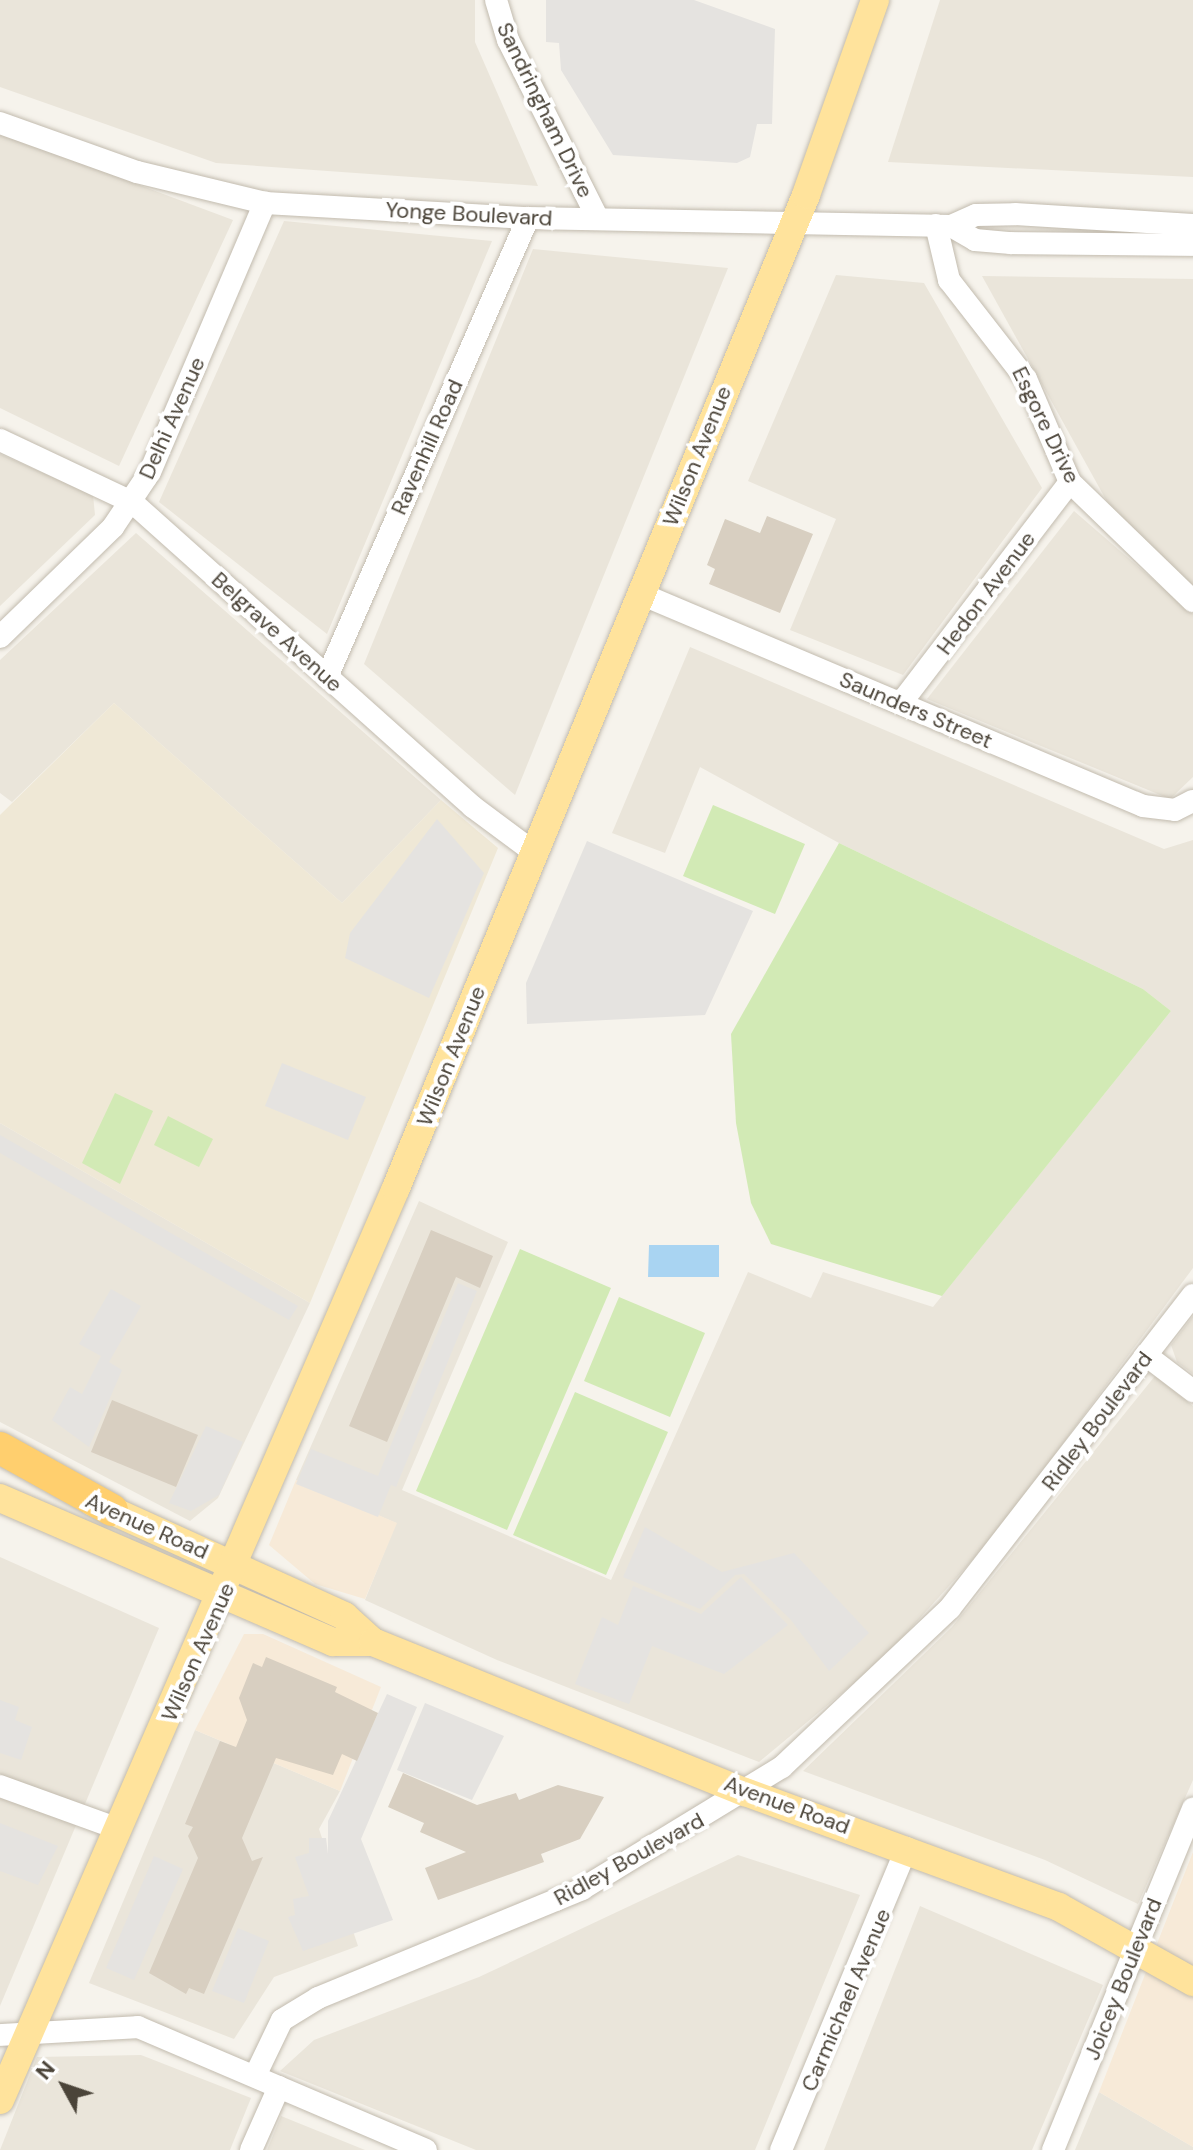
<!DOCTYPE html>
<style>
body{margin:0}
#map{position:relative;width:1193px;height:2150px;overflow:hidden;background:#f6f3ec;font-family:"DM Sans",sans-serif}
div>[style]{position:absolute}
.residential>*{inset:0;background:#eae5da}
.commercial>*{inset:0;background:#f7ead8}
.education>*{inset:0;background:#efe8d6}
.green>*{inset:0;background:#d2eab5}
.parking>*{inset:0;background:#e5e3e0}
.water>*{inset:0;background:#a9d4f2}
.building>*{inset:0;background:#d8cfc1}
.roads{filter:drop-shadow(0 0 2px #c2bbae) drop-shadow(0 0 2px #c2bbae)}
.minor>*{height:22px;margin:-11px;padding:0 11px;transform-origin:11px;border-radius:11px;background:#fff}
.major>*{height:28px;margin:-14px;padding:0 14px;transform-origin:14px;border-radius:14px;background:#ffe39c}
.highway>*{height:32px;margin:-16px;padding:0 16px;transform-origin:16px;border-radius:16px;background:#ffcf6e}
span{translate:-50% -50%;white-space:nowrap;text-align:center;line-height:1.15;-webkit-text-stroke:8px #fff;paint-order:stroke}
.street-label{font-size:22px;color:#4b4439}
.north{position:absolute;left:24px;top:2046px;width:80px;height:80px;-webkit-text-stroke:6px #fff;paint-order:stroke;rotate:310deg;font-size:22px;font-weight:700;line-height:32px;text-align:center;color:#4b4439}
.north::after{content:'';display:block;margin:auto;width:28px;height:36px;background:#4b4439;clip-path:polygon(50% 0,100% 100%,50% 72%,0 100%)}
</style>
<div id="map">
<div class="residential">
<i style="clip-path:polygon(0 0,475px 0,475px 42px,538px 186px,216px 163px,0 87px)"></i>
<i style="clip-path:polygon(940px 0,1193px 0,1193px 177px,888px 162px)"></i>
<i style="clip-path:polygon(0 133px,233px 220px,119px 466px,0 408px)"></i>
<i style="clip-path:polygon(284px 221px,492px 241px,327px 634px,159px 502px)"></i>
<i style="clip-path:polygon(533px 249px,728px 268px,515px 795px,364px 664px)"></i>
<i style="clip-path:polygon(836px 275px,924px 283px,1042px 488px,903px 675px,790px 630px,836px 519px,748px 481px)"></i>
<i style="clip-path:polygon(982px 276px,1193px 279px,1193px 589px,1115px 516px)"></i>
<i style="clip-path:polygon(0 454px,93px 495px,95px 515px,0 606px)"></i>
<i style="clip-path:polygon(1074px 511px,1193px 614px,1193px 777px,1170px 799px,927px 699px)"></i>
<i style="clip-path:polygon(136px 533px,441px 800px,342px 903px,114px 703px,12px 802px,0 793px,0 660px)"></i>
<i style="clip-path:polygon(690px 647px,1164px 849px,1193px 840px,1193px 1268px,995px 1535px,883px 1659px,759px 1762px,497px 1660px,365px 1600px,396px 1523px,296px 1480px,419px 1201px,508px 1242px,402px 1490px,611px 1580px,748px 1272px,811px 1298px,823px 1272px,933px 1307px,1171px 1011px,1143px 989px,839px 843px,700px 767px,665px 853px,612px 833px)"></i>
<i style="clip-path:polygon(0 1123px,310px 1303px,218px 1498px,190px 1521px,0 1422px)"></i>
<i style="clip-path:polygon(1193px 1316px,1193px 1374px,1177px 1362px,1171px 1345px)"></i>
<i style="clip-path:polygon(1155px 1376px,1193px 1406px,1193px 1780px,1138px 1904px,1045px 1860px,803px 1771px,952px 1627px)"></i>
<i style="clip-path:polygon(0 1557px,159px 1628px,0 2006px)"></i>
<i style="clip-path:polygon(195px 1730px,340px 1791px,319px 1829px,358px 1946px,274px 1977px,234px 2039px,89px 1983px)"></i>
<i style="clip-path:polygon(738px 1855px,860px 1895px,755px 2150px,476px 2150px,280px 2071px,314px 2040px,479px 1977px)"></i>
<i style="clip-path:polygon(920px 1906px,1103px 1985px,1032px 2150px,824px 2150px)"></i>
<i style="clip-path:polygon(141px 2055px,251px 2098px,230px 2150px,0 2150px,37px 2057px)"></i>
<i style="clip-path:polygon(1099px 2092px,1193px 2147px,1193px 2150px,1075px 2150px)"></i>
<i style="clip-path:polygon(281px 2116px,365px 2150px,267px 2150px)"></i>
</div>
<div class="commercial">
<i style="clip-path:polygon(296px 1480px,397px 1523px,365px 1599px,315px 1584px,269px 1545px)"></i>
<i style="clip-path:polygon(244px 1634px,263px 1634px,381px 1687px,340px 1791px,195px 1730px)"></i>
<i style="clip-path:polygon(1193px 1852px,1193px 2147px,1099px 2092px)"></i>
</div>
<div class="education">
<i style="clip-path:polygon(114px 703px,342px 903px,441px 800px,498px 848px,310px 1303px,0 1123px,0 815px)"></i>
</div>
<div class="green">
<i style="clip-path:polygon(713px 805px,805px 844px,775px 914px,683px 876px)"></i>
<i style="clip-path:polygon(839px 843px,1143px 989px,1171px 1011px,942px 1296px,771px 1244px,751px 1203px,736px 1123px,731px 1034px)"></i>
<i style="clip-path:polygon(115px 1093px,153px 1111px,120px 1184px,82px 1163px)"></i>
<i style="clip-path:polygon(168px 1116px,213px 1139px,199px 1167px,154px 1145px)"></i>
<i style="clip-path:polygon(520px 1249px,611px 1288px,507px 1530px,416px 1491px)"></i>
<i style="clip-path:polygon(619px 1297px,705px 1333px,670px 1417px,584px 1381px)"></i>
<i style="clip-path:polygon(575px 1392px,668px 1432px,606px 1575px,513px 1535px)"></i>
</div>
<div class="parking">
<i style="clip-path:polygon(546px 0,694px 0,775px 29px,772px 124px,757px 124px,750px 157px,737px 163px,613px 155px,561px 70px,559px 43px,546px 42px)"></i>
<i style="clip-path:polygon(437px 819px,484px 873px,429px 998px,345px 958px,350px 933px)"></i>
<i style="clip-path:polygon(587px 841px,753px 911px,705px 1015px,527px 1024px,526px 983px)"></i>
<i style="clip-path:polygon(282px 1063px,366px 1097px,348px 1140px,265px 1106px)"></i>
<i style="clip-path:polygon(0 1135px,298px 1306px,289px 1320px,0 1153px)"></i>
<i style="clip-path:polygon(458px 1283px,477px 1291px,396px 1487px,391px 1485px,378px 1517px,296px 1484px,311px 1449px,378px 1476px)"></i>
<i style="clip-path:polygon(111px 1289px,141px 1306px,109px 1362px,122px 1370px,89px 1447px,52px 1420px,70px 1387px,82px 1394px,101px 1356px,79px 1344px)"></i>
<i style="clip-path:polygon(206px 1426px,243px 1442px,219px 1495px,191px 1511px,169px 1503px)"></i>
<i style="clip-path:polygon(645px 1527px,722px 1572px,794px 1553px,869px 1633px,829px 1671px,791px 1620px,744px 1574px,735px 1575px,700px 1609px,623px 1577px)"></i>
<i style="clip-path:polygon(741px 1577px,788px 1625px,724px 1674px,652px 1646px,629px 1704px,575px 1684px,602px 1617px,618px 1625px,633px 1586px,701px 1614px)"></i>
<i style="clip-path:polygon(387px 1694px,417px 1707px,361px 1839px,393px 1920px,303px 1951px,288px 1917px,295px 1915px,293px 1899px,309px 1896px,295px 1857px,309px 1853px,309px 1838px,326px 1838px,328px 1854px,328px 1821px)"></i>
<i style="clip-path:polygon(0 1700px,19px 1707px,15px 1720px,32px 1727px,21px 1760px,0 1753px)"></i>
<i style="clip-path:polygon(425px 1703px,504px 1736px,472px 1800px,397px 1770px)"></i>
<i style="clip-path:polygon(0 1823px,58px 1846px,38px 1885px,0 1871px)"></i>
<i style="clip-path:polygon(154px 1856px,183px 1869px,134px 1980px,106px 1968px)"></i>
<i style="clip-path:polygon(238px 1928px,269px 1941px,244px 2003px,212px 1991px)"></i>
</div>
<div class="water">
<i style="clip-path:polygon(649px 1245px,719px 1245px,719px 1277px,648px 1277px)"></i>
</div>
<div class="building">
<i style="clip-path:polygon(767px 516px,813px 534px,780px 613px,709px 584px,715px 569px,707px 565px,725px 519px,760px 533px)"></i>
<i style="clip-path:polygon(431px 1230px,493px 1256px,480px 1288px,456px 1277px,387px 1442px,349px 1426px)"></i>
<i style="clip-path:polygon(112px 1400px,198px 1435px,176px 1487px,91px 1452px)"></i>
<i style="clip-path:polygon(266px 1657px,337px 1687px,335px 1692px,378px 1713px,357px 1761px,342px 1754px,333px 1775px,276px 1758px,242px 1838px,252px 1861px,263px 1857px,204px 1994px,189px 1988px,186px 1994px,149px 1973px,198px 1858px,188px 1836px,193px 1827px,185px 1824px,220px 1741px,236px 1747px,247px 1720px,239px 1698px,253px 1663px,262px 1667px)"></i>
<i style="clip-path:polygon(403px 1773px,477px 1805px,516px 1793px,519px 1800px,558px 1785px,604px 1797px,580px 1839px,541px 1854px,544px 1862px,438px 1900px,425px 1868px,466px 1852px,420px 1832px,424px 1823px,388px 1807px)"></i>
</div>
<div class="roads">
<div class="minor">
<i style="left:496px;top:0;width:42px;rotate:73.3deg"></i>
<i style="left:508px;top:40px;width:200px;rotate:63.3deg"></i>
<i style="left:0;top:123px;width:145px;rotate:19.7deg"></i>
<i style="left:137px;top:172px;width:132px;rotate:13.6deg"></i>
<i style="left:265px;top:203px;width:263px;rotate:3.3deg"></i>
<i style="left:528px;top:218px;width:423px;rotate:1.1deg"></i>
<i style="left:951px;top:226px;width:27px;rotate:-24deg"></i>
<i style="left:976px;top:215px;width:39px;rotate:-1deg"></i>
<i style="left:1015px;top:214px;width:178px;rotate:3.5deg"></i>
<i style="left:936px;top:225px;width:57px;rotate:76.7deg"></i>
<i style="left:949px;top:280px;width:125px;rotate:52.1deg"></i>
<i style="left:1026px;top:379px;width:112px;rotate:66.9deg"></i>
<i style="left:1070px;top:482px;width:171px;rotate:44.1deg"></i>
<i style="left:951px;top:226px;width:28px;rotate:30deg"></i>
<i style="left:975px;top:240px;width:36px;rotate:5deg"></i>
<i style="left:1011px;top:243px;width:182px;rotate:0.6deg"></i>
<i style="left:0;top:440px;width:146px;rotate:25.2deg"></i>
<i style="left:132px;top:502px;width:457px;rotate:41.8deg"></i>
<i style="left:473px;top:807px;width:77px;rotate:36.6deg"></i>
<i style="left:641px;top:594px;width:545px;rotate:22.89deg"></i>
<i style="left:1143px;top:806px;width:32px;rotate:7deg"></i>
<i style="left:1175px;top:810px;width:20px;rotate:-27deg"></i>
<i style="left:0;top:637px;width:158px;rotate:-44.2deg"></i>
<i style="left:113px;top:527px;width:66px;rotate:-56.1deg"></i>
<i style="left:150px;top:472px;width:293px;rotate:-66.9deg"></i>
<i style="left:327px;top:677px;width:501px;rotate:-66.35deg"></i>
<i style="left:901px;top:703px;width:278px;rotate:-52.6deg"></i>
<i style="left:1147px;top:1356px;width:58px;rotate:37.3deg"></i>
<i style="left:0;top:1786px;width:127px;rotate:19.9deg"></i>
<i style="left:0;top:2035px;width:138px;rotate:-3.3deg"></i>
<i style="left:138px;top:2027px;width:313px;rotate:23.1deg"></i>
<i style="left:255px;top:2076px;width:62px;rotate:-64.3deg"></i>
<i style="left:282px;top:2020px;width:42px;rotate:-31.4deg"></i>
<i style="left:318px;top:1998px;width:286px;rotate:-22.4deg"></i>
<i style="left:582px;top:1889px;width:234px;rotate:-31.4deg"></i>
<i style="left:782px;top:1767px;width:231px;rotate:-43.4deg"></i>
<i style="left:950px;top:1608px;width:396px;rotate:-52.2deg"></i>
<i style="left:251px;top:2150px;width:69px;rotate:-66deg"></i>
<i style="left:781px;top:2150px;width:327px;rotate:-67.4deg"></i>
<i style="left:1053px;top:2150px;width:369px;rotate:-67.7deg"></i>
</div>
<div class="major">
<i style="left:0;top:1498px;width:363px;rotate:23.4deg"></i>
<i style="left:333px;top:1642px;width:40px"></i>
<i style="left:93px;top:1502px;width:276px;rotate:24.4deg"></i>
<i style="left:344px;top:1616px;width:39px;rotate:42deg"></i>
<i style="left:373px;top:1642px;width:401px;rotate:22deg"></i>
<i style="left:745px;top:1792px;width:334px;rotate:20.1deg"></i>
<i style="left:1059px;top:1907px;width:154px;rotate:29.2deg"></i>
<i style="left:0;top:2100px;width:994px;rotate:-66.53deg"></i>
<i style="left:396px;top:1188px;width:1074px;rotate:-67.56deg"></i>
<i style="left:806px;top:195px;width:207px;rotate:-70.5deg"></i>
</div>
<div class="highway">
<i style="left:0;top:1448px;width:128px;rotate:29deg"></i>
</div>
</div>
<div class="street-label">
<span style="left:545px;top:110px;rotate:64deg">Sandringham Drive</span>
<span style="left:469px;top:214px;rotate:3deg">Yonge Boulevard</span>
<span style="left:172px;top:418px;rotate:-66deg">Delhi Avenue</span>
<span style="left:1046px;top:425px;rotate:64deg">Esgore Drive</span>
<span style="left:427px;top:447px;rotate:-66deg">Ravenhill Road</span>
<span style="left:697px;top:456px;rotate:-68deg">Wilson Avenue</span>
<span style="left:986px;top:593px;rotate:-53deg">Hedon Avenue</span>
<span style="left:277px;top:632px;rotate:42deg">Belgrave Avenue</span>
<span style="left:916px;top:710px;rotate:23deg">Saunders Street</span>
<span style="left:451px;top:1056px;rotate:-68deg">Wilson Avenue</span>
<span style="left:1097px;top:1421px;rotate:-53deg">Ridley Boulevard</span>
<span style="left:147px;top:1526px;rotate:24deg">Avenue Road</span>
<span style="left:198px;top:1652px;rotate:-66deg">Wilson Avenue</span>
<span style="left:787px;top:1805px;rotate:20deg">Avenue Road</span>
<span style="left:629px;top:1859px;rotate:-29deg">Ridley Boulevard</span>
<span style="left:1123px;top:1979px;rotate:-68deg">Joicey Boulevard</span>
<span style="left:846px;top:2000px;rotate:-67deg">Carmichael Avenue</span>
</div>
<div class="north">N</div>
</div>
